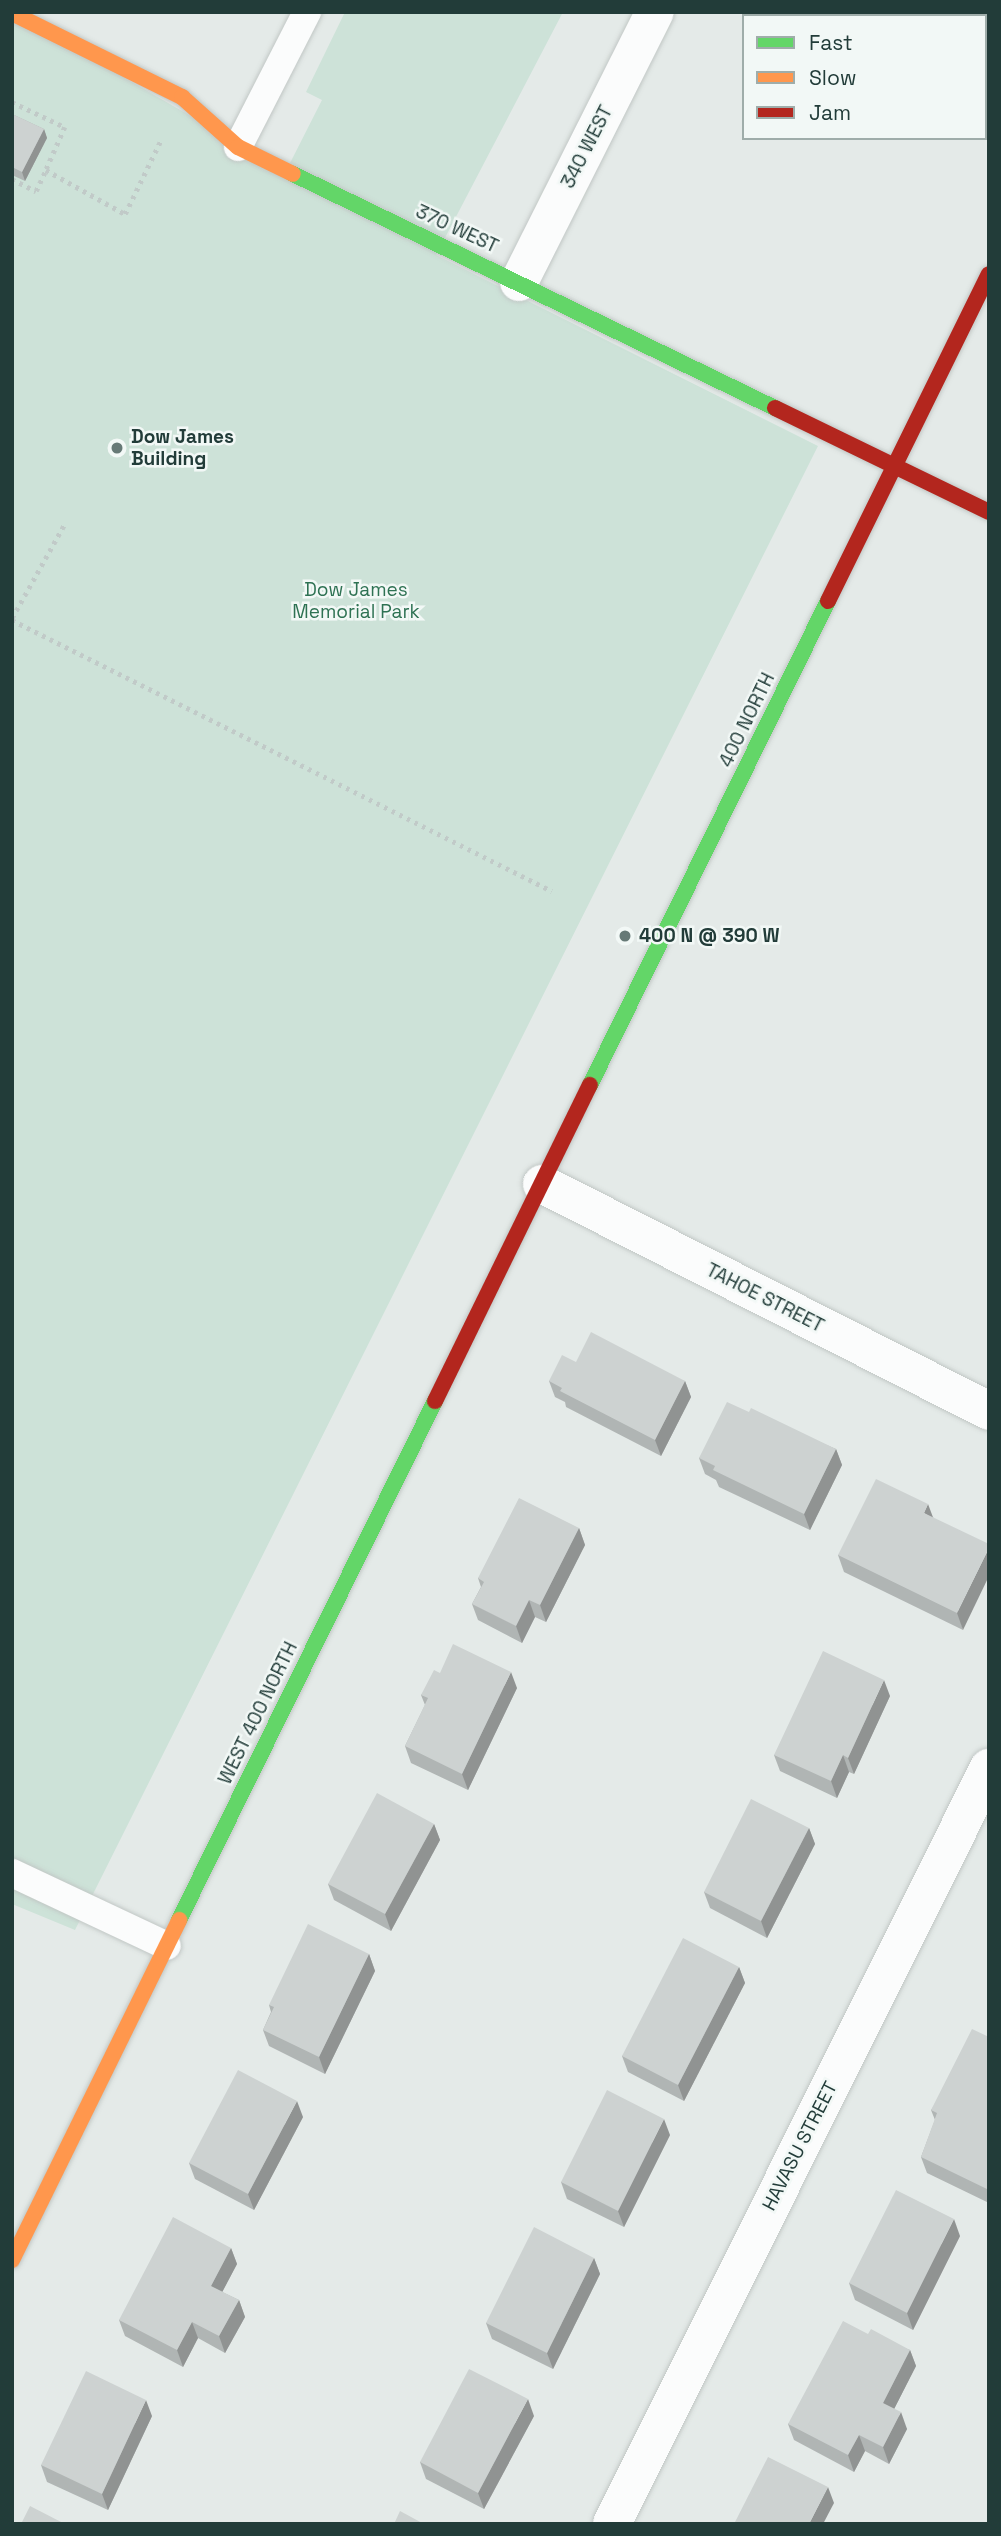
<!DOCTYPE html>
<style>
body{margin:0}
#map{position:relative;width:1001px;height:2536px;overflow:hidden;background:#e4eae8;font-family:"Space Grotesk",sans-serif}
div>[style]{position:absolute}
.green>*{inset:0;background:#cde2d8}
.path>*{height:4.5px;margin-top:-2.25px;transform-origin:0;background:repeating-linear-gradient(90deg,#c1cac8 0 3.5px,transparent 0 8.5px)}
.roads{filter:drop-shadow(0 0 2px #c1c7c5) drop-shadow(0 0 2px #c1c7c5)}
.lane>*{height:28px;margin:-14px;padding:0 14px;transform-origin:14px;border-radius:14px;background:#fbfcfc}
.street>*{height:38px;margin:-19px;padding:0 19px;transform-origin:19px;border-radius:19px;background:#fbfcfc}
.fast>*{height:16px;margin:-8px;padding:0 8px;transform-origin:8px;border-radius:8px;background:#63d668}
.slow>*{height:16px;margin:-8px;padding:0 8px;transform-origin:8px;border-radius:8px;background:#ff974d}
.jam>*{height:16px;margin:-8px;padding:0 8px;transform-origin:8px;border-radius:8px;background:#b3261e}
.wall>*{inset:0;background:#b0b5b4}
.shaded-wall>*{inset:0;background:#909392}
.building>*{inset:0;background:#cdd2d1}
.dots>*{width:19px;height:19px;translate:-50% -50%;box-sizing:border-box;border:4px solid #f2f8f6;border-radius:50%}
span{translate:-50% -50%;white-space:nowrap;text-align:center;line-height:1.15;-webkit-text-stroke:5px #f2f8f6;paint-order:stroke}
.street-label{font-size:19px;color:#223c39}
.poi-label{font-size:19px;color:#223c39;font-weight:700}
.left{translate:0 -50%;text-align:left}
.park-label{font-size:19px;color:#2e7253}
.frame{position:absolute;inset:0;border:14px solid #223c39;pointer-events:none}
.legend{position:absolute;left:742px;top:14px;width:245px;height:126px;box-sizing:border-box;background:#f2f8f6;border:2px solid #9fadaa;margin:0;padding:9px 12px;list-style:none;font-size:21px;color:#223c39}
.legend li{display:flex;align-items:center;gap:14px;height:35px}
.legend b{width:35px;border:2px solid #9fadaa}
</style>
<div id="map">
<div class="green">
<i style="clip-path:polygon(345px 12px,563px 12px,436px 255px,818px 446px,75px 1930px,12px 1904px,12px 13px,286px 171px,322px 100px,306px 92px)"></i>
</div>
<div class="path">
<i style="left:12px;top:102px;width:59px;rotate:25.3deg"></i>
<i style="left:65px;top:127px;width:47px;rotate:113.8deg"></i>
<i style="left:12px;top:179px;width:27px;rotate:27deg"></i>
<i style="left:36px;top:191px;width:23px;rotate:-65deg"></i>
<i style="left:46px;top:170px;width:90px;rotate:29.1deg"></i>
<i style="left:125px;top:214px;width:82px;rotate:-64.1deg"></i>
<i style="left:12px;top:618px;width:109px;rotate:-60.8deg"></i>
<i style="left:12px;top:620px;width:604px;rotate:26.65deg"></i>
</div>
<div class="roads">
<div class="lane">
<i style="left:238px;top:147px;width:152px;rotate:-62.9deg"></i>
<i style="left:12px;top:1873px;width:171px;rotate:25.2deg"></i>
</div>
<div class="street">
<i style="left:810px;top:12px;width:8px;rotate:30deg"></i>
<i style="left:985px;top:99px;width:4px;rotate:14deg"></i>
<i style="left:519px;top:282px;width:302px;rotate:-63.3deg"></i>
<i style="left:542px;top:1184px;width:501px;rotate:26.92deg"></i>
<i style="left:612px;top:2524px;width:845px;rotate:-63.5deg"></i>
</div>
<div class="fast">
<i style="left:293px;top:174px;width:536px;rotate:25.9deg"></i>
<i style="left:590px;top:1085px;width:539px;rotate:-63.82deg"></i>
<i style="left:179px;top:1920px;width:579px;rotate:-63.74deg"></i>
</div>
<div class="slow">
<i style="left:12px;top:13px;width:190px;rotate:26.3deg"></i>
<i style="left:182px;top:97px;width:75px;rotate:41.8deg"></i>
<i style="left:238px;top:147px;width:61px;rotate:26.1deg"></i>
<i style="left:12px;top:2260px;width:379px;rotate:-63.8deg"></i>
</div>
<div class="jam">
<i style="left:775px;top:408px;width:238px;rotate:25.9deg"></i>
<i style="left:828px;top:601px;width:364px;rotate:-63.8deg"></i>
<i style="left:435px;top:1401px;width:352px;rotate:-63.9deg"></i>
</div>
</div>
<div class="wall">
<i style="clip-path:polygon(12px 114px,44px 129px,47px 138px,25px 181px,12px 175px)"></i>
<i style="clip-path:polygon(576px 1362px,685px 1381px,691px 1397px,661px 1456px,566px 1407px,565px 1402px,555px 1397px,549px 1381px)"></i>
<i style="clip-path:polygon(749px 1412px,836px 1449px,842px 1465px,810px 1530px,719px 1487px,716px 1480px,705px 1474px,699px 1458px)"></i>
<i style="clip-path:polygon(933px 1517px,963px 1630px,844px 1572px,838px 1555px)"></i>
<i style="clip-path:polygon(579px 1528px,585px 1545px,546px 1622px,535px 1617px,522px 1643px,478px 1620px,472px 1604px,481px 1587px,478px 1578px)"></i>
<i style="clip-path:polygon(440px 1673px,517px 1688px,468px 1790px,411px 1763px,405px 1746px,425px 1705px,421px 1695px)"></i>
<i style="clip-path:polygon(890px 1696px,854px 1774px,849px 1772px,837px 1798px,780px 1771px,774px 1755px)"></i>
<i style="clip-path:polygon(434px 1824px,440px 1840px,391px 1931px,334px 1900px,328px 1884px)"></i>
<i style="clip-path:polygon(809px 1828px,815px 1844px,767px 1938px,710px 1908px,704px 1892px)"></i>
<i style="clip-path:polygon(369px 1954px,375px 1971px,325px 2074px,269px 2046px,263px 2030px,271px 2012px,269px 2005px)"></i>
<i style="clip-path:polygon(739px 1967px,745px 1983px,684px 2101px,628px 2072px,622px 2056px)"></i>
<i style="clip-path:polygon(989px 2037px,989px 2203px,927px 2173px,921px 2157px,935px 2120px,931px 2110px)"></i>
<i style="clip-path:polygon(303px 2117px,254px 2210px,195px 2179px,189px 2163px)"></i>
<i style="clip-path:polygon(670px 2135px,624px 2227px,567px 2199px,561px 2182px)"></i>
<i style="clip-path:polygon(960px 2236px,913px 2330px,855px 2300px,849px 2283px)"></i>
<i style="clip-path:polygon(231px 2248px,237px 2264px,222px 2292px,239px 2300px,245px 2317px,225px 2353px,198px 2338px,183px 2367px,125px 2336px,119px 2320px)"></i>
<i style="clip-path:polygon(594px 2258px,600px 2274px,553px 2369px,492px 2339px,486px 2323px)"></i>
<i style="clip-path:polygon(868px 2334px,910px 2350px,916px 2366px,894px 2409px,907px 2429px,889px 2464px,865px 2451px,854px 2472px,794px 2440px,788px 2424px)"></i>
<i style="clip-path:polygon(152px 2416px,108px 2510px,47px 2482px,41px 2465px)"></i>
<i style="clip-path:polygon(534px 2416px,484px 2509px,426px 2479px,420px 2462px)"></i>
</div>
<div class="shaded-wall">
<i style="clip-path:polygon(44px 129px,47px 138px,25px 181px,22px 172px)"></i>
<i style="clip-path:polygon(685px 1381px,691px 1397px,661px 1456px,655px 1440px)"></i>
<i style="clip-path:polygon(836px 1449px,842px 1465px,810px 1530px,804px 1514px)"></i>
<i style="clip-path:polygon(928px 1504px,934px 1520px,924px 1513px)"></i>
<i style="clip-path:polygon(579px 1528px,585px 1545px,546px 1622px,540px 1605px)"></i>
<i style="clip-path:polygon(989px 1548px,989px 1576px,963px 1630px,957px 1613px)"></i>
<i style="clip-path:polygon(529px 1600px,535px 1617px,522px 1643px,516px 1626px)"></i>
<i style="clip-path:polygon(511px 1672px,517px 1688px,468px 1790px,462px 1774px)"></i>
<i style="clip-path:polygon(884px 1680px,890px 1696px,854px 1774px,848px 1758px)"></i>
<i style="clip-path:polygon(843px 1755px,849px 1772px,837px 1798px,831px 1781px)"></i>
<i style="clip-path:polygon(434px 1824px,440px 1840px,391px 1931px,385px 1914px)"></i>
<i style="clip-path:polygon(809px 1828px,815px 1844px,767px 1938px,761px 1921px)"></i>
<i style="clip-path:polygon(369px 1954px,375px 1971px,325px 2074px,319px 2057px)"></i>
<i style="clip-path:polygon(739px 1967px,745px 1983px,684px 2101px,678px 2085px)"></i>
<i style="clip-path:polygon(297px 2101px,303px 2117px,254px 2210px,248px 2194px)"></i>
<i style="clip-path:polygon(664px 2119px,670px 2135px,624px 2227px,618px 2211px)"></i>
<i style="clip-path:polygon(954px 2219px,960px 2236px,913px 2330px,907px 2313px)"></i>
<i style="clip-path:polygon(231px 2248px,237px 2264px,217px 2302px,211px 2286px)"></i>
<i style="clip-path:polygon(594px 2258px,600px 2274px,553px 2369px,547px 2353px)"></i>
<i style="clip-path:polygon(239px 2300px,245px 2317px,225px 2353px,219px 2336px)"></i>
<i style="clip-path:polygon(192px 2322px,198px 2338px,183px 2367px,177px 2350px)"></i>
<i style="clip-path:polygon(910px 2350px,916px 2366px,889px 2419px,883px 2403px)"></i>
<i style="clip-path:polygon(528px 2399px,534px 2416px,484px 2509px,478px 2493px)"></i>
<i style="clip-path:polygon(146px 2400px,152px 2416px,108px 2510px,102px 2494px)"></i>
<i style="clip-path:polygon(901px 2412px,907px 2429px,889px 2464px,883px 2447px)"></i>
<i style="clip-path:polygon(859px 2435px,865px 2451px,854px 2472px,848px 2455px)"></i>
<i style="clip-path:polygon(828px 2487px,834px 2503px,823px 2524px,809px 2524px)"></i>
</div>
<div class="building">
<i style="clip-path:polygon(12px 114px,44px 129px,22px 172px,12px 167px)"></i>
<i style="clip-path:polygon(591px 1332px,685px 1381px,655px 1440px,560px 1391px,562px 1388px,549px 1381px,562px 1355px,576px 1362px)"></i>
<i style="clip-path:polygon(727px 1402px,749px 1412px,751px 1408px,836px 1449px,804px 1514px,713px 1470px,715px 1466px,699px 1458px)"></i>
<i style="clip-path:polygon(876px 1479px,928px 1504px,924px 1513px,989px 1544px,989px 1548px,957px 1613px,838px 1555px)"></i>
<i style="clip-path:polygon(519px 1498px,579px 1528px,540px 1605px,529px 1600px,516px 1626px,472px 1604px,484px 1582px,478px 1578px)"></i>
<i style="clip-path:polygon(453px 1644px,511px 1672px,462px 1774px,405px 1746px,428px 1698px,421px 1695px,434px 1670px,440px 1673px)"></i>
<i style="clip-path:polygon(823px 1651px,884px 1680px,848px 1758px,843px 1755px,831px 1781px,774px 1755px)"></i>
<i style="clip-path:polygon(377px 1793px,434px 1824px,385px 1914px,328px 1884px)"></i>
<i style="clip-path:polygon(751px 1799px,809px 1828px,761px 1921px,704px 1892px)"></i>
<i style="clip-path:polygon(308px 1924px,369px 1954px,319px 2057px,263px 2030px,274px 2007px,269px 2005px)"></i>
<i style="clip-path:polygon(683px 1938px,739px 1967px,678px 2085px,622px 2056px)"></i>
<i style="clip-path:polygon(972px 2029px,989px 2037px,989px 2190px,921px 2157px,937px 2113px,931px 2110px)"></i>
<i style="clip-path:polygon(238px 2070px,297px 2101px,248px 2194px,189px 2163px)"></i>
<i style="clip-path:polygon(607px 2090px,664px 2119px,618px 2211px,561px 2182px)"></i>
<i style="clip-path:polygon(896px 2190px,954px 2219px,907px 2313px,849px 2283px)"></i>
<i style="clip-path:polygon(173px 2217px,231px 2248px,211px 2286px,239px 2300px,219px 2336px,192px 2322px,177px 2350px,119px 2320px)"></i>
<i style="clip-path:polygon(534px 2227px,594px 2258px,547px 2353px,486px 2323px)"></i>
<i style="clip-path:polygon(843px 2321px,868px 2334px,871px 2329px,910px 2350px,883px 2403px,901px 2412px,883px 2447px,859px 2435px,848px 2455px,788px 2424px)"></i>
<i style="clip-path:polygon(469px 2369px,528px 2399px,478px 2493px,420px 2462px)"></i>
<i style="clip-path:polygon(86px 2371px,146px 2400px,102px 2494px,41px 2465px)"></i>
<i style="clip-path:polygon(768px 2457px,828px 2487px,809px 2524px,734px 2524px)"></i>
<i style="clip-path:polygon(30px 2506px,65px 2524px,21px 2524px)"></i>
<i style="clip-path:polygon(400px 2511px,424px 2524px,394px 2524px)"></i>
</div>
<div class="dots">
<i style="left:117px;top:448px;background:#667976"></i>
<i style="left:625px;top:936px;background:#667976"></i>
</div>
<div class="street-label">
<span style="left:587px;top:147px;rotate:-63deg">340 WEST</span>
<span style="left:457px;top:229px;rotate:25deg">370 WEST</span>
<span style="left:747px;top:720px;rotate:-64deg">400 NORTH</span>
<span style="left:765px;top:1298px;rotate:27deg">TAHOE STREET</span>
<span style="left:258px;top:1713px;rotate:-64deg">WEST 400 NORTH</span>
<span style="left:800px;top:2146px;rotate:-63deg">HAVASU STREET</span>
</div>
<div class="poi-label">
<span class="left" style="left:131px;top:448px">Dow James<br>Building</span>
<span class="left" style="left:639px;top:936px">400 N @ 390 W</span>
</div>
<div class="park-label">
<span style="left:356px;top:601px">Dow James<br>Memorial Park</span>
</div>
<div class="frame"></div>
<ul class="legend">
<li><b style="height:9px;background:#63d668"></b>Fast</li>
<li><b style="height:9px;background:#ff974d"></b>Slow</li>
<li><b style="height:9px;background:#b3261e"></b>Jam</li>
</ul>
</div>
